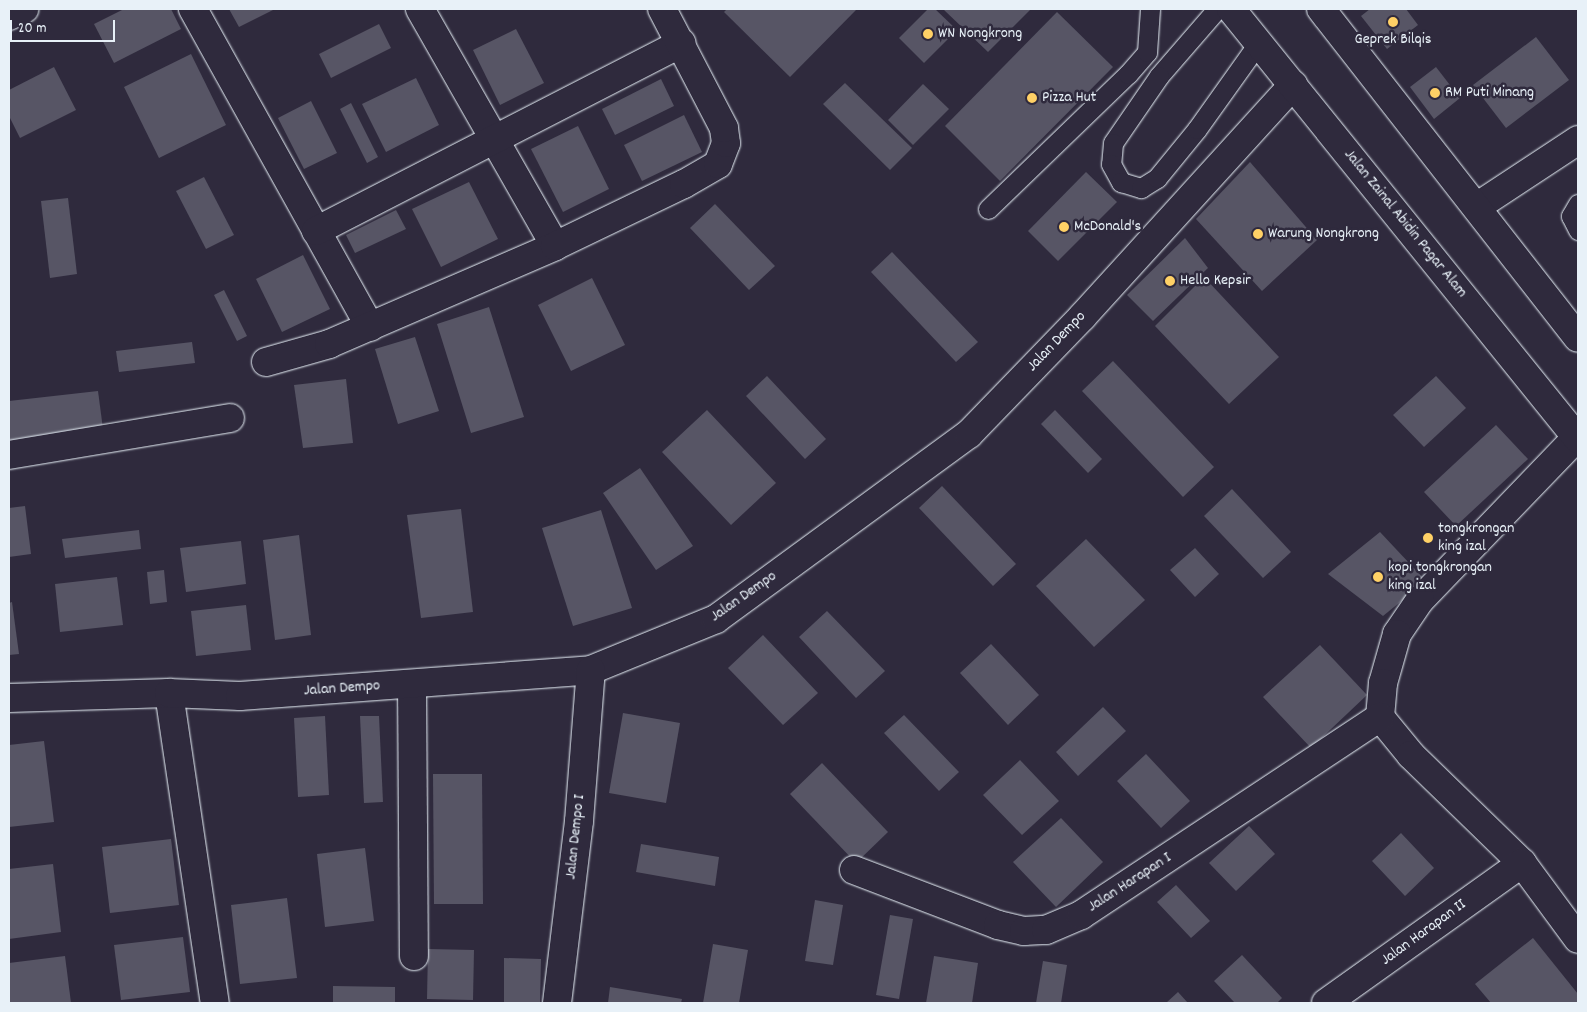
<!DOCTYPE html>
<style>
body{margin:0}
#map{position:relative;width:1587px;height:1012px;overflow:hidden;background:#2f2a3d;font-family:Dekko,sans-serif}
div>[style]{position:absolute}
.building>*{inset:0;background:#575565}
.roads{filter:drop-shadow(0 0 1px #e8f1f8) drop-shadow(0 0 1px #e8f1f8)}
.service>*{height:19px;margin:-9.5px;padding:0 9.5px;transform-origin:9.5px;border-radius:9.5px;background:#2f2a3d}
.minor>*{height:28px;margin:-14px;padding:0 14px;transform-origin:14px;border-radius:14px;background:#2f2a3d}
.tertiary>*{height:28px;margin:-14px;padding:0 14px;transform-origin:14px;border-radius:14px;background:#2f2a3d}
.trunk>*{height:28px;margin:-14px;padding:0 14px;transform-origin:14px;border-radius:14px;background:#2f2a3d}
.dots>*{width:14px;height:14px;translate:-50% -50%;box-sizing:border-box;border:2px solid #2f2a3d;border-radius:50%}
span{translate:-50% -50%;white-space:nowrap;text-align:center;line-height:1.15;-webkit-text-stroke:5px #2f2a3d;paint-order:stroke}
.poi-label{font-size:16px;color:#e8f1f8}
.left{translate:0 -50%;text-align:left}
.street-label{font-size:16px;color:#e8f1f8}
.frame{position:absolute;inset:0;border:10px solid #e8f1f8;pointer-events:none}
.scale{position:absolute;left:10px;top:20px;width:105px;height:22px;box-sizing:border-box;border:2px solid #e8f1f8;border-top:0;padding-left:6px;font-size:15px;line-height:18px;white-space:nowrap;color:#e8f1f8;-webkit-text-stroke:4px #2f2a3d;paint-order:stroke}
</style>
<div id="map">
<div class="building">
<i style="clip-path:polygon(124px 9px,171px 9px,181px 29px,114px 63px,94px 24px)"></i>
<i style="clip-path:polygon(229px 9px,275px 9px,239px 27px)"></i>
<i style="clip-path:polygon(727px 9px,857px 9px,790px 77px,724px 12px)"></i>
<i style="clip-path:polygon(928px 9px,935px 9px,957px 30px,924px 63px,899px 38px)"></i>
<i style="clip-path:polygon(943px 9px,1031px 9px,988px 52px)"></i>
<i style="clip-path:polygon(1370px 9px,1406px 9px,1418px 25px,1387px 49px,1361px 16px)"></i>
<i style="clip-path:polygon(1057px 12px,1113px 67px,1000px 181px,945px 126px)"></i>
<i style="clip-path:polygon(379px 24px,391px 48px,331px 78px,319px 54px)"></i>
<i style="clip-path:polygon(516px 29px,544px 83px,500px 105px,473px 50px)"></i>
<i style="clip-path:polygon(1536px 37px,1569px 80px,1506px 128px,1473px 85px)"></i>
<i style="clip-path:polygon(191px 54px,226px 125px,159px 158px,124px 87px)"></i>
<i style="clip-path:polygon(54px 67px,76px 110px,20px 138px,9px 116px,9px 90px)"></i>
<i style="clip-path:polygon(1436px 67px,1460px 98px,1434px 119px,1410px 87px)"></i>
<i style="clip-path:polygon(416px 78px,439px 125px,386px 152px,362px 104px)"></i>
<i style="clip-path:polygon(661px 79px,674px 106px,615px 135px,602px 109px)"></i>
<i style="clip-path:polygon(845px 83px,912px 148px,890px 170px,823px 104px)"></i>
<i style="clip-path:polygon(923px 84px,949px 109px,913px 145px,888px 120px)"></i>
<i style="clip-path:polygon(311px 101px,337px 153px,304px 169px,278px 118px)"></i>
<i style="clip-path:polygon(351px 103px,378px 157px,367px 163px,340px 109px)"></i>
<i style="clip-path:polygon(684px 115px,702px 152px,642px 181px,624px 145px)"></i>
<i style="clip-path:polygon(578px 126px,609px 189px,563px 212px,531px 149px)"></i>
<i style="clip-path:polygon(1250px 162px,1317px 240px,1262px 291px,1196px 219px)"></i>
<i style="clip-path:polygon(1086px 172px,1117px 202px,1058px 261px,1028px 231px)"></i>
<i style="clip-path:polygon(204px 177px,234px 235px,206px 249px,176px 191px)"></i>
<i style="clip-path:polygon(469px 182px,498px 239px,441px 267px,412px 209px)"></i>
<i style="clip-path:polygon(68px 198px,77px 274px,50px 278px,41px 201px)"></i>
<i style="clip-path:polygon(715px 204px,775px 266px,749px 290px,690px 228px)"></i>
<i style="clip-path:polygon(396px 210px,406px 229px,355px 253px,346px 235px)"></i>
<i style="clip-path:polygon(1185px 238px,1208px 268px,1153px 321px,1127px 295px)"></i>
<i style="clip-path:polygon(892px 252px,978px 342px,956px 362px,871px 272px)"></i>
<i style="clip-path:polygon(303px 255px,330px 309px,282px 332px,256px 279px)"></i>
<i style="clip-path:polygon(1204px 277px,1279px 357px,1229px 404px,1155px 326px)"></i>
<i style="clip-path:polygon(592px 278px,625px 345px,571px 371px,538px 305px)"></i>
<i style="clip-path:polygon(224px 290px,247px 336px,237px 341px,214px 295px)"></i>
<i style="clip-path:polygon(489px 307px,524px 417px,471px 433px,437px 324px)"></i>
<i style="clip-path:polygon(415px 337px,439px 411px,398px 424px,375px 349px)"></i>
<i style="clip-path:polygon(192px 342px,195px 363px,119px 372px,116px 351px)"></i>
<i style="clip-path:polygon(1113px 361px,1214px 467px,1183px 497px,1082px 391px)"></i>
<i style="clip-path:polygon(767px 376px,826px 439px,805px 459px,746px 396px)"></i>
<i style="clip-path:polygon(1436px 376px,1466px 408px,1424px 447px,1393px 415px)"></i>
<i style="clip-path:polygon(346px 379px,353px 443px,303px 448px,294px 385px)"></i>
<i style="clip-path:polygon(98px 391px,103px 429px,9px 441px,9px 401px)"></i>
<i style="clip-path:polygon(707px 410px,776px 483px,731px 525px,662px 452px)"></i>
<i style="clip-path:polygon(1055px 410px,1102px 459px,1088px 473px,1041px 424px)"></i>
<i style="clip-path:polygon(1496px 425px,1528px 459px,1456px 526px,1424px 492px)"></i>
<i style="clip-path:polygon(640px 468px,693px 546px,656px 570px,603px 493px)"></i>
<i style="clip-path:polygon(942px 486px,1016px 564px,993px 586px,919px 508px)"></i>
<i style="clip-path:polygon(1232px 489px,1291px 552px,1263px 578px,1204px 516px)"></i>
<i style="clip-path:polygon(25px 506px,31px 554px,9px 557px,9px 508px)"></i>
<i style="clip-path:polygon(461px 509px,473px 612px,421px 618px,407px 515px)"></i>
<i style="clip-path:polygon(601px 510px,632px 608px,573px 626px,542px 528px)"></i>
<i style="clip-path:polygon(139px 530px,141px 549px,65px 558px,62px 539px)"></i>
<i style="clip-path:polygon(1380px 532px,1426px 581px,1383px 616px,1328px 574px)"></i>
<i style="clip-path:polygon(299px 535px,311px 635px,275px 640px,263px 540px)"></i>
<i style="clip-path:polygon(1086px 539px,1145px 600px,1094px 647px,1036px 586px)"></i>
<i style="clip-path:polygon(241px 541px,246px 584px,186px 592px,180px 548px)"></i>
<i style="clip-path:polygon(1195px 548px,1219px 574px,1195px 597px,1170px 570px)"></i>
<i style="clip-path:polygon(164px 570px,167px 602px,150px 604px,147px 572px)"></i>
<i style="clip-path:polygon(117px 577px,123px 625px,60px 632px,55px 584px)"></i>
<i style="clip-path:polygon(12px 602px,19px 654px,9px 655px,9px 603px)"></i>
<i style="clip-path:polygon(246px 605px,251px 650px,196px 656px,191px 611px)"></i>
<i style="clip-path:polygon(827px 611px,885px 671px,856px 698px,799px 637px)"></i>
<i style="clip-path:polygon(763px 635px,818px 693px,783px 725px,728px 668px)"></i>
<i style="clip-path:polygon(991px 644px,1039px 695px,1008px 725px,960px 673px)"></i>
<i style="clip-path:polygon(1320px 645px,1367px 695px,1311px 748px,1263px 697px)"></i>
<i style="clip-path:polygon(1103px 707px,1126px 731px,1078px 776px,1056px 752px)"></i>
<i style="clip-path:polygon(623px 713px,680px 723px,666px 803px,609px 793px)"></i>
<i style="clip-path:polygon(904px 715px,959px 772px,939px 791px,884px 733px)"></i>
<i style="clip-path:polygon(325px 716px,329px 795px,298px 797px,294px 718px)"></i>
<i style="clip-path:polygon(360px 716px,379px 716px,383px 802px,364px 803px)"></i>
<i style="clip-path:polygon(44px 741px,54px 822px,9px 827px,9px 745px)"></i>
<i style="clip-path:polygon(1146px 754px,1190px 801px,1161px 828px,1117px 781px)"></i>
<i style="clip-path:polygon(1020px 760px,1059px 801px,1022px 835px,983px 795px)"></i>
<i style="clip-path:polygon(822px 763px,888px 832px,856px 863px,790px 794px)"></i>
<i style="clip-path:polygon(433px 774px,482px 774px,483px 904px,434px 904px)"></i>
<i style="clip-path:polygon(1061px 818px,1103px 862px,1056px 907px,1013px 862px)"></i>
<i style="clip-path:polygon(1249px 826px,1275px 854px,1236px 891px,1209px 863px)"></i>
<i style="clip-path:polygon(1401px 833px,1434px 868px,1405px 896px,1372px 861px)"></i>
<i style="clip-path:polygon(171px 839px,179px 905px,110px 913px,102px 847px)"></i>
<i style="clip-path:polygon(641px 844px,719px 857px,715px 886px,636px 872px)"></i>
<i style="clip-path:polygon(365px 848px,374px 921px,325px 927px,317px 854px)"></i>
<i style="clip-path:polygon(53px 864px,61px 932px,9px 939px,9px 869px)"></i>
<i style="clip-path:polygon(1176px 885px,1210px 921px,1191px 938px,1157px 902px)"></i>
<i style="clip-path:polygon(287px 898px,297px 978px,240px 984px,231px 905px)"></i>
<i style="clip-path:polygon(815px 900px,843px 905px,833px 965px,805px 961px)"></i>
<i style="clip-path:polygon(890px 915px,913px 919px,899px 999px,876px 995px)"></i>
<i style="clip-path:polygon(183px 937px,190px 992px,121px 1000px,114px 945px)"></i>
<i style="clip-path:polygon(1533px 938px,1578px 994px,1578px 1003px,1491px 1003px,1475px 984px)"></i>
<i style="clip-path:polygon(713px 944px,748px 950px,739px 1003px,703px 1003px)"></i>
<i style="clip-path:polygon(428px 949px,474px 950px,473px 1000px,427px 999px)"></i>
<i style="clip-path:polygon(1242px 955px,1282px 998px,1277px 1003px,1235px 1003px,1214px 981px)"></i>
<i style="clip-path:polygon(65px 956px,71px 1003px,9px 1003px,9px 963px)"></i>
<i style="clip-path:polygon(934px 956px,978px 963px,972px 1003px,926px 1003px)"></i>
<i style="clip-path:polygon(504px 958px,541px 959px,540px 1003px,504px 1003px)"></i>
<i style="clip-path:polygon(1043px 961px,1067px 965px,1061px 1003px,1036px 1003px)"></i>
<i style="clip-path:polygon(333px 986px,395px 987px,395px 1003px,333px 1003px)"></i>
<i style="clip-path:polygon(610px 987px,682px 999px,681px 1003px,608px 1003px)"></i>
<i style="clip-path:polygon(1178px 992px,1188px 1003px,1166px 1003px)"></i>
</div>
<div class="roads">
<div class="service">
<i style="left:1217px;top:9px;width:89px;rotate:130.9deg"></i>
<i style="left:1159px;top:76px;width:81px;rotate:124.5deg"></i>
<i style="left:1113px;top:143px;width:21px;rotate:95deg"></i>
<i style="left:1111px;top:164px;width:21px;rotate:61deg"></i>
<i style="left:1121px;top:182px;width:21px;rotate:17deg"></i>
<i style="left:1141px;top:188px;width:19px;rotate:-32deg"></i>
<i style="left:1157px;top:178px;width:63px;rotate:-50.8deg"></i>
<i style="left:1197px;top:129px;width:107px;rotate:-54.5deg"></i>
<i style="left:1578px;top:204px;width:14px;rotate:120deg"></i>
<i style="left:1571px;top:216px;width:16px;rotate:63deg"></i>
<i style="left:988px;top:209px;width:194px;rotate:-44deg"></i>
<i style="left:1128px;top:74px;width:29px;rotate:-49deg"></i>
<i style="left:1147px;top:52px;width:43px;rotate:-86deg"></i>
</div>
<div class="minor">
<i style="left:193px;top:9px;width:364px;rotate:60.9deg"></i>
<i style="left:420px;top:9px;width:273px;rotate:60.3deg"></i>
<i style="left:9px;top:16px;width:17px;rotate:-25deg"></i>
<i style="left:316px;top:231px;width:411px;rotate:-27.2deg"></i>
<i style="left:266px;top:362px;width:66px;rotate:-15.9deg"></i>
<i style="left:329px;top:344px;width:246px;rotate:-23.4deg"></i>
<i style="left:555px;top:246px;width:143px;rotate:-25.7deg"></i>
<i style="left:684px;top:184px;width:39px;rotate:-30deg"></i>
<i style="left:718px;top:164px;width:22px;rotate:-69deg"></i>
<i style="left:726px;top:143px;width:15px;rotate:-98deg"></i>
<i style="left:724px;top:128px;width:134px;rotate:-117.5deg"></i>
<i style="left:1577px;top:437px;width:226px;rotate:133.9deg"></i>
<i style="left:1420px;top:600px;width:41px;rotate:124.1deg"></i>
<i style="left:1397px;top:634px;width:51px;rotate:105.9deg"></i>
<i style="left:1383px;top:683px;width:34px;rotate:95deg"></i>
<i style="left:1380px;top:717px;width:49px;rotate:50.8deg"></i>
<i style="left:1411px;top:755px;width:155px;rotate:44.2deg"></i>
<i style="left:1522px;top:863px;width:94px;rotate:53.6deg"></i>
<i style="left:9px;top:455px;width:224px;rotate:-9.5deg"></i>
<i style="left:412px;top:684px;width:272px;rotate:89.6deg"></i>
<i style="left:169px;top:693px;width:313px;rotate:81.6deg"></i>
<i style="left:9px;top:698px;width:160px;rotate:-1.8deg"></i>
<i style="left:169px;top:693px;width:71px;rotate:2.4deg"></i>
<i style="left:240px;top:696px;width:352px;rotate:-4.2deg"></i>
<i style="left:591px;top:670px;width:135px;rotate:-22.2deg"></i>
<i style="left:716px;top:619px;width:313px;rotate:-36.2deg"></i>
<i style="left:969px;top:434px;width:163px;rotate:-46deg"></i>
<i style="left:1082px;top:317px;width:314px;rotate:-47.7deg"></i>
<i style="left:854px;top:870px;width:154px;rotate:20.9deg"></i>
<i style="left:998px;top:925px;width:27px;rotate:13deg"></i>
<i style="left:1024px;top:931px;width:22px;rotate:-3deg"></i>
<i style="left:1046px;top:930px;width:38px;rotate:-23deg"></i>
<i style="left:1081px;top:915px;width:359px;rotate:-33.5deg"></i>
<i style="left:557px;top:1003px;width:183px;rotate:-83.1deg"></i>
<i style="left:579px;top:821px;width:151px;rotate:-85.5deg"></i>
<i style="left:1326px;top:1003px;width:241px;rotate:-35.5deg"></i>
</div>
<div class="tertiary">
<i style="left:1478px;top:206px;width:120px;rotate:-33.4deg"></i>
</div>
<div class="trunk">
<i style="left:1231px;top:9px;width:553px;rotate:51.1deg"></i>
<i style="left:1321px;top:9px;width:417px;rotate:52deg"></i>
</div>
</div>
<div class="dots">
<i style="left:1393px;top:22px;background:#ffd166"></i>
<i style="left:928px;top:34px;background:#ffd166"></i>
<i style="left:1435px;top:93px;background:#ffd166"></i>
<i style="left:1032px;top:98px;background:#ffd166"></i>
<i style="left:1064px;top:227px;background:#ffd166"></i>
<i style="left:1258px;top:234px;background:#ffd166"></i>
<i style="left:1170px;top:281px;background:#ffd166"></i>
<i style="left:1428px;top:538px;background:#ffd166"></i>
<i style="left:1378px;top:577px;background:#ffd166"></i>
</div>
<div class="poi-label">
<span class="left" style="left:938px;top:34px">WN Nongkrong</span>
<span style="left:1393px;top:40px">Geprek Bilqis</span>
<span class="left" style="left:1445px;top:93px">RM Puti Minang</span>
<span class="left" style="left:1042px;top:98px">Pizza Hut</span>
<span class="left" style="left:1074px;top:227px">McDonald's</span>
<span class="left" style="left:1268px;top:234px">Warung Nongkrong</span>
<span class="left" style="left:1180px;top:281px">Hello Kepsir</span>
<span class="left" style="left:1438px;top:538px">tongkrongan<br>king izal</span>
<span class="left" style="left:1388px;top:577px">kopi tongkrongan<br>king izal</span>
</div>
<div class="street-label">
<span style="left:1405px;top:224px;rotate:51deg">Jalan Zainal Abidin Pagar Alam</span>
<span style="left:1057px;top:342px;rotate:-46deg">Jalan Dempo</span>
<span style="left:744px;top:597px;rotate:-35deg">Jalan Dempo</span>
<span style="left:342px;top:689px;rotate:-4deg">Jalan Dempo</span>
<span style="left:576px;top:837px;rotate:-84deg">Jalan Dempo I</span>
<span style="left:1130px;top:883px;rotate:-33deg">Jalan Harapan I</span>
<span style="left:1424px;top:933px;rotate:-36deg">Jalan Harapan II</span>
</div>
<div class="frame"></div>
<div class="scale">20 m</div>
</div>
